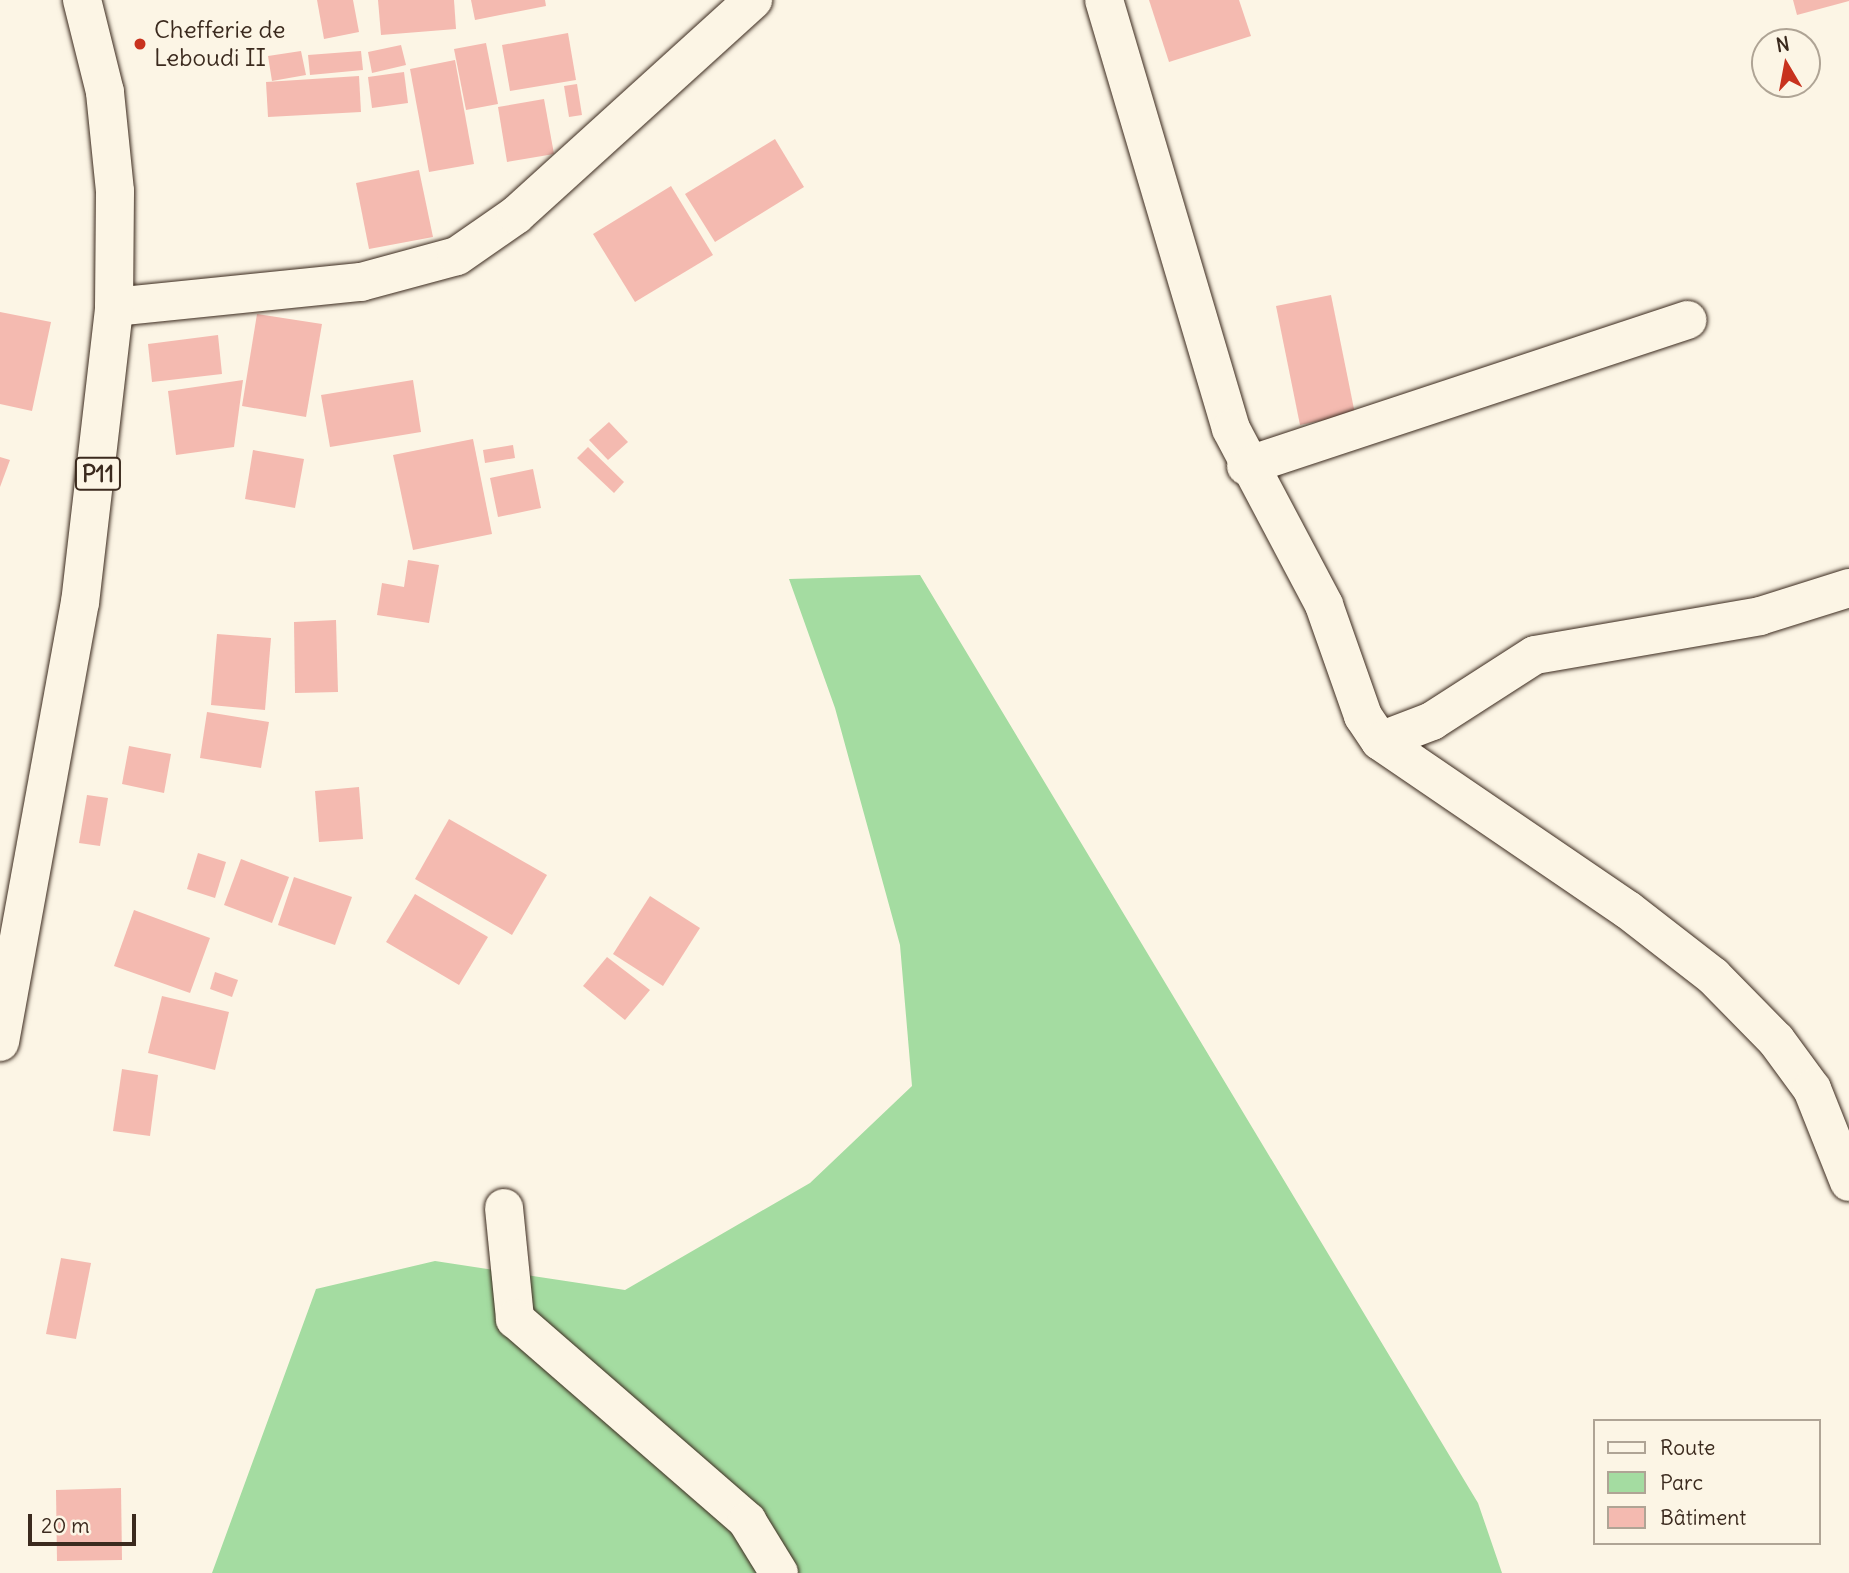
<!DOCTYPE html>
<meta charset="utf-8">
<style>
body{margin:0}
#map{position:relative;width:1849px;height:1573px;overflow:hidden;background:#fcf5e5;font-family:Delius,sans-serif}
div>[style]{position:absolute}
.green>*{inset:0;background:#a4dca1}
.building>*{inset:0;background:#f4bab0}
.roads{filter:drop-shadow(0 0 2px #3b2a1e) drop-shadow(0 0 2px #3b2a1e)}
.street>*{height:38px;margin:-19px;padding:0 19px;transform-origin:19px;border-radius:19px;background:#fcf5e5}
.secondary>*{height:38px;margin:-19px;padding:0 19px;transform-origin:19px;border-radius:19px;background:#fcf5e5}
.primary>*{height:38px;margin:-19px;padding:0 19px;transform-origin:19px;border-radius:19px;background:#fcf5e5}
.dots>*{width:19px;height:19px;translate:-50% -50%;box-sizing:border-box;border:4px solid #fcf5e5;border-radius:50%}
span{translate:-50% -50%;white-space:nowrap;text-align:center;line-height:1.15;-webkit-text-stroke:6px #fcf5e5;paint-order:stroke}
.shield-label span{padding:2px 5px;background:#fcf5e5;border:2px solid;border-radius:5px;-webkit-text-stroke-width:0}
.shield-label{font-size:23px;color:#3b2a1e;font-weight:700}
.poi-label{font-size:24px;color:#3b2a1e}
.left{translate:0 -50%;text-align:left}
.legend{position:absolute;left:1593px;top:1419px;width:228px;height:126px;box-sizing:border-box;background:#fcf5e5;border:2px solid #afa495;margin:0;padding:9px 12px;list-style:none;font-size:21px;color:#3b2a1e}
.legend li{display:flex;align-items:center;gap:14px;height:35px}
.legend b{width:35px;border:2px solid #afa495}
.north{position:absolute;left:1751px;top:28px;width:70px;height:70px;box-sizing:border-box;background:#fcf5e5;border:2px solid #afa495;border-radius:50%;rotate:350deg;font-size:19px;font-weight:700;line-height:28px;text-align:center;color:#3b2a1e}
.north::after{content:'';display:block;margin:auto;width:24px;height:32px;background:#c8321e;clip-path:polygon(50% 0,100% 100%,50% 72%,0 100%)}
.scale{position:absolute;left:28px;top:1514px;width:108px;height:32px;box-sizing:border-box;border:4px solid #3b2a1e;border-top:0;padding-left:9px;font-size:21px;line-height:24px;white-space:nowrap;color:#3b2a1e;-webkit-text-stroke:5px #fcf5e5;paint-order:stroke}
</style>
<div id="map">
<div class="green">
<i style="clip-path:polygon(920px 575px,1478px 1503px,1502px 1573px,212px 1573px,316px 1289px,435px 1261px,625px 1290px,810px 1183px,912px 1086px,900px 945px,835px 708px,789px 579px)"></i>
</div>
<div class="building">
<i style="clip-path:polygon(317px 0,353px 0,359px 32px,324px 39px)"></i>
<i style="clip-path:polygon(378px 0,454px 0,456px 29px,381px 35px)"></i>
<i style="clip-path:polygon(471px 0,545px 0,546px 6px,475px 20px)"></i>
<i style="clip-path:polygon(1149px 0,1239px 0,1251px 36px,1169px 62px)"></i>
<i style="clip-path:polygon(1793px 0,1849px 0,1849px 1px,1797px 15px)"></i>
<i style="clip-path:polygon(568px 33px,576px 80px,510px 91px,502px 45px)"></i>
<i style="clip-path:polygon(486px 43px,498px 104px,466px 110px,454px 49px)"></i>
<i style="clip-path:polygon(401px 45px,406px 65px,372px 73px,368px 52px)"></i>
<i style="clip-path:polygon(301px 51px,306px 75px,272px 81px,268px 56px)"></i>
<i style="clip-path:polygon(361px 51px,363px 70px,310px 75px,308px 55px)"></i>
<i style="clip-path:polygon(455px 60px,474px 164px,429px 172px,410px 69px)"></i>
<i style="clip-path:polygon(404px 72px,408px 103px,372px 108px,368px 77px)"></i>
<i style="clip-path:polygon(359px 76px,361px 112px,268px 117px,266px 82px)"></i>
<i style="clip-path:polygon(577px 84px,582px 115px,569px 117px,564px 86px)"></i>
<i style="clip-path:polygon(544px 99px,554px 154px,507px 162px,498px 107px)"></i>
<i style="clip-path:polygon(775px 139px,804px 187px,715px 242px,685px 194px)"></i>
<i style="clip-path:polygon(419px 170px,433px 237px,369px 249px,356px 183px)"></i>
<i style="clip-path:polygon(671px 186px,713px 255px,635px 302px,593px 234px)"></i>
<i style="clip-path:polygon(1331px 295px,1355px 414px,1300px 425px,1276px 306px)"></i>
<i style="clip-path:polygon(0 312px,51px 322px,32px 411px,0 404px)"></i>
<i style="clip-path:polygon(257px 314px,322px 324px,306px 417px,242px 406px)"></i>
<i style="clip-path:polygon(218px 335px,222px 374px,152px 382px,148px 344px)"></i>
<i style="clip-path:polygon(243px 380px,234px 447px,176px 455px,168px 391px)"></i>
<i style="clip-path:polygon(413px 380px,421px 432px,330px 447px,321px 395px)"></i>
<i style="clip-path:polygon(609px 422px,628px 442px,608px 460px,589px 440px)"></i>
<i style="clip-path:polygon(473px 439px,492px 534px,413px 550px,393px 455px)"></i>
<i style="clip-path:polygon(513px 445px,515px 458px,485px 463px,483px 450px)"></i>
<i style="clip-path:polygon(588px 447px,624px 482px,614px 493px,577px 458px)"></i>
<i style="clip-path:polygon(253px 450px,304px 459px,295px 508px,245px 499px)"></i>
<i style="clip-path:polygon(0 457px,10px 460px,0 487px)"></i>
<i style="clip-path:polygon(533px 469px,541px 508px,498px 517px,490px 478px)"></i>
<i style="clip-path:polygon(408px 560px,439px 565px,429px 623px,377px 615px,382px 583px,404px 587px)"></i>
<i style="clip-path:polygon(336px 620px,338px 692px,295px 693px,294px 622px)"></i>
<i style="clip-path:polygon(217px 634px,271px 638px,265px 710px,211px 705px)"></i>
<i style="clip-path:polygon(207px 712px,269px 722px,261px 768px,200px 758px)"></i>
<i style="clip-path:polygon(129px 746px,171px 754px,164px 793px,122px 784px)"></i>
<i style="clip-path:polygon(359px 787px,363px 839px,319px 842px,315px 791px)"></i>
<i style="clip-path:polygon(87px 795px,108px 798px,100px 846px,79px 843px)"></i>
<i style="clip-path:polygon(449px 819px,547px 875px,512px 935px,415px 879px)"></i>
<i style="clip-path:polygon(198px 853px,226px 862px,215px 898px,187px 889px)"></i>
<i style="clip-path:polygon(241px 859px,289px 877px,272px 923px,224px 905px)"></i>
<i style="clip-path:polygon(294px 877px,352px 897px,335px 945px,278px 925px)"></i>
<i style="clip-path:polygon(415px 894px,488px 937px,459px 985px,386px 942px)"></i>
<i style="clip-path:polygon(650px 896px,700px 928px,663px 986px,613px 954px)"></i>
<i style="clip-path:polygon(134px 910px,210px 938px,190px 993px,114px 966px)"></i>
<i style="clip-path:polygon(607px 957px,650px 990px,625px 1020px,583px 986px)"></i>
<i style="clip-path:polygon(215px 972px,238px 980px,232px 997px,210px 989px)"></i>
<i style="clip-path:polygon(162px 996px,229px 1012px,215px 1070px,148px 1053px)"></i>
<i style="clip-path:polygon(122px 1069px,158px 1075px,150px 1136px,113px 1131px)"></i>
<i style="clip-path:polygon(61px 1258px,91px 1263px,76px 1339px,46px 1334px)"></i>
<i style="clip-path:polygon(121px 1488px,122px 1560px,57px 1561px,56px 1490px)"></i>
</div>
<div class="roads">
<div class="street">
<i style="left:1104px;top:0;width:447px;rotate:73.5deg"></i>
<i style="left:1231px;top:429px;width:199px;rotate:62.1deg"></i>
<i style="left:1324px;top:605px;width:118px;rotate:70.6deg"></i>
<i style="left:1363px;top:716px;width:30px;rotate:56deg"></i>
<i style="left:1380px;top:741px;width:300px;rotate:34.3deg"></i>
<i style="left:1628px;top:910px;width:108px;rotate:37.8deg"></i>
<i style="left:1713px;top:976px;width:90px;rotate:45.5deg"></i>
<i style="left:1776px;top:1040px;width:61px;rotate:53.7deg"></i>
<i style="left:1812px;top:1089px;width:100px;rotate:68.3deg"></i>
<i style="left:1246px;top:466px;width:465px;rotate:-18.3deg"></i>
<i style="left:1380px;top:741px;width:56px;rotate:-21deg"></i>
<i style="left:1432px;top:721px;width:122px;rotate:-32.7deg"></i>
<i style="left:1535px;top:655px;width:228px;rotate:-9.8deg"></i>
<i style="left:1760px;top:616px;width:93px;rotate:-17.5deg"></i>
<i style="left:504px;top:1208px;width:112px;rotate:84.3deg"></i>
<i style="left:515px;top:1319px;width:308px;rotate:41deg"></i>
<i style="left:747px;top:1521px;width:61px;rotate:58.4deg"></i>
</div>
<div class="secondary">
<i style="left:114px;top:307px;width:248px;rotate:-5.8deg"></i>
<i style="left:361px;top:282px;width:99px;rotate:-15.2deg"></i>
<i style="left:457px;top:256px;width:72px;rotate:-34.8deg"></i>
<i style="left:516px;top:215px;width:320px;rotate:-42.2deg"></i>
</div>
<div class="primary">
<i style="left:0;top:1042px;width:446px;rotate:-79.7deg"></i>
<i style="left:80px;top:603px;width:298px;rotate:-83.4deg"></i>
<i style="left:114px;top:307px;width:116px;rotate:-89.5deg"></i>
<i style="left:115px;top:191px;width:100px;rotate:-95.8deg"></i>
<i style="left:105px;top:92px;width:95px;rotate:-104deg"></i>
</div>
</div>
<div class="dots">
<i style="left:140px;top:44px;background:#c8321e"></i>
</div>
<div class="shield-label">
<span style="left:98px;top:474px">P11</span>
</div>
<div class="poi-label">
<span class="left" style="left:154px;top:44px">Chefferie de<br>Leboudi II</span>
</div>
<ul class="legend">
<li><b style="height:9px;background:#fcf5e5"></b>Route</li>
<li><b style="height:19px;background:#a4dca1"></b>Parc</li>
<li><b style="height:19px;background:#f4bab0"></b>Bâtiment</li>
</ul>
<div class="north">N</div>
<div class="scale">20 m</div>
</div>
